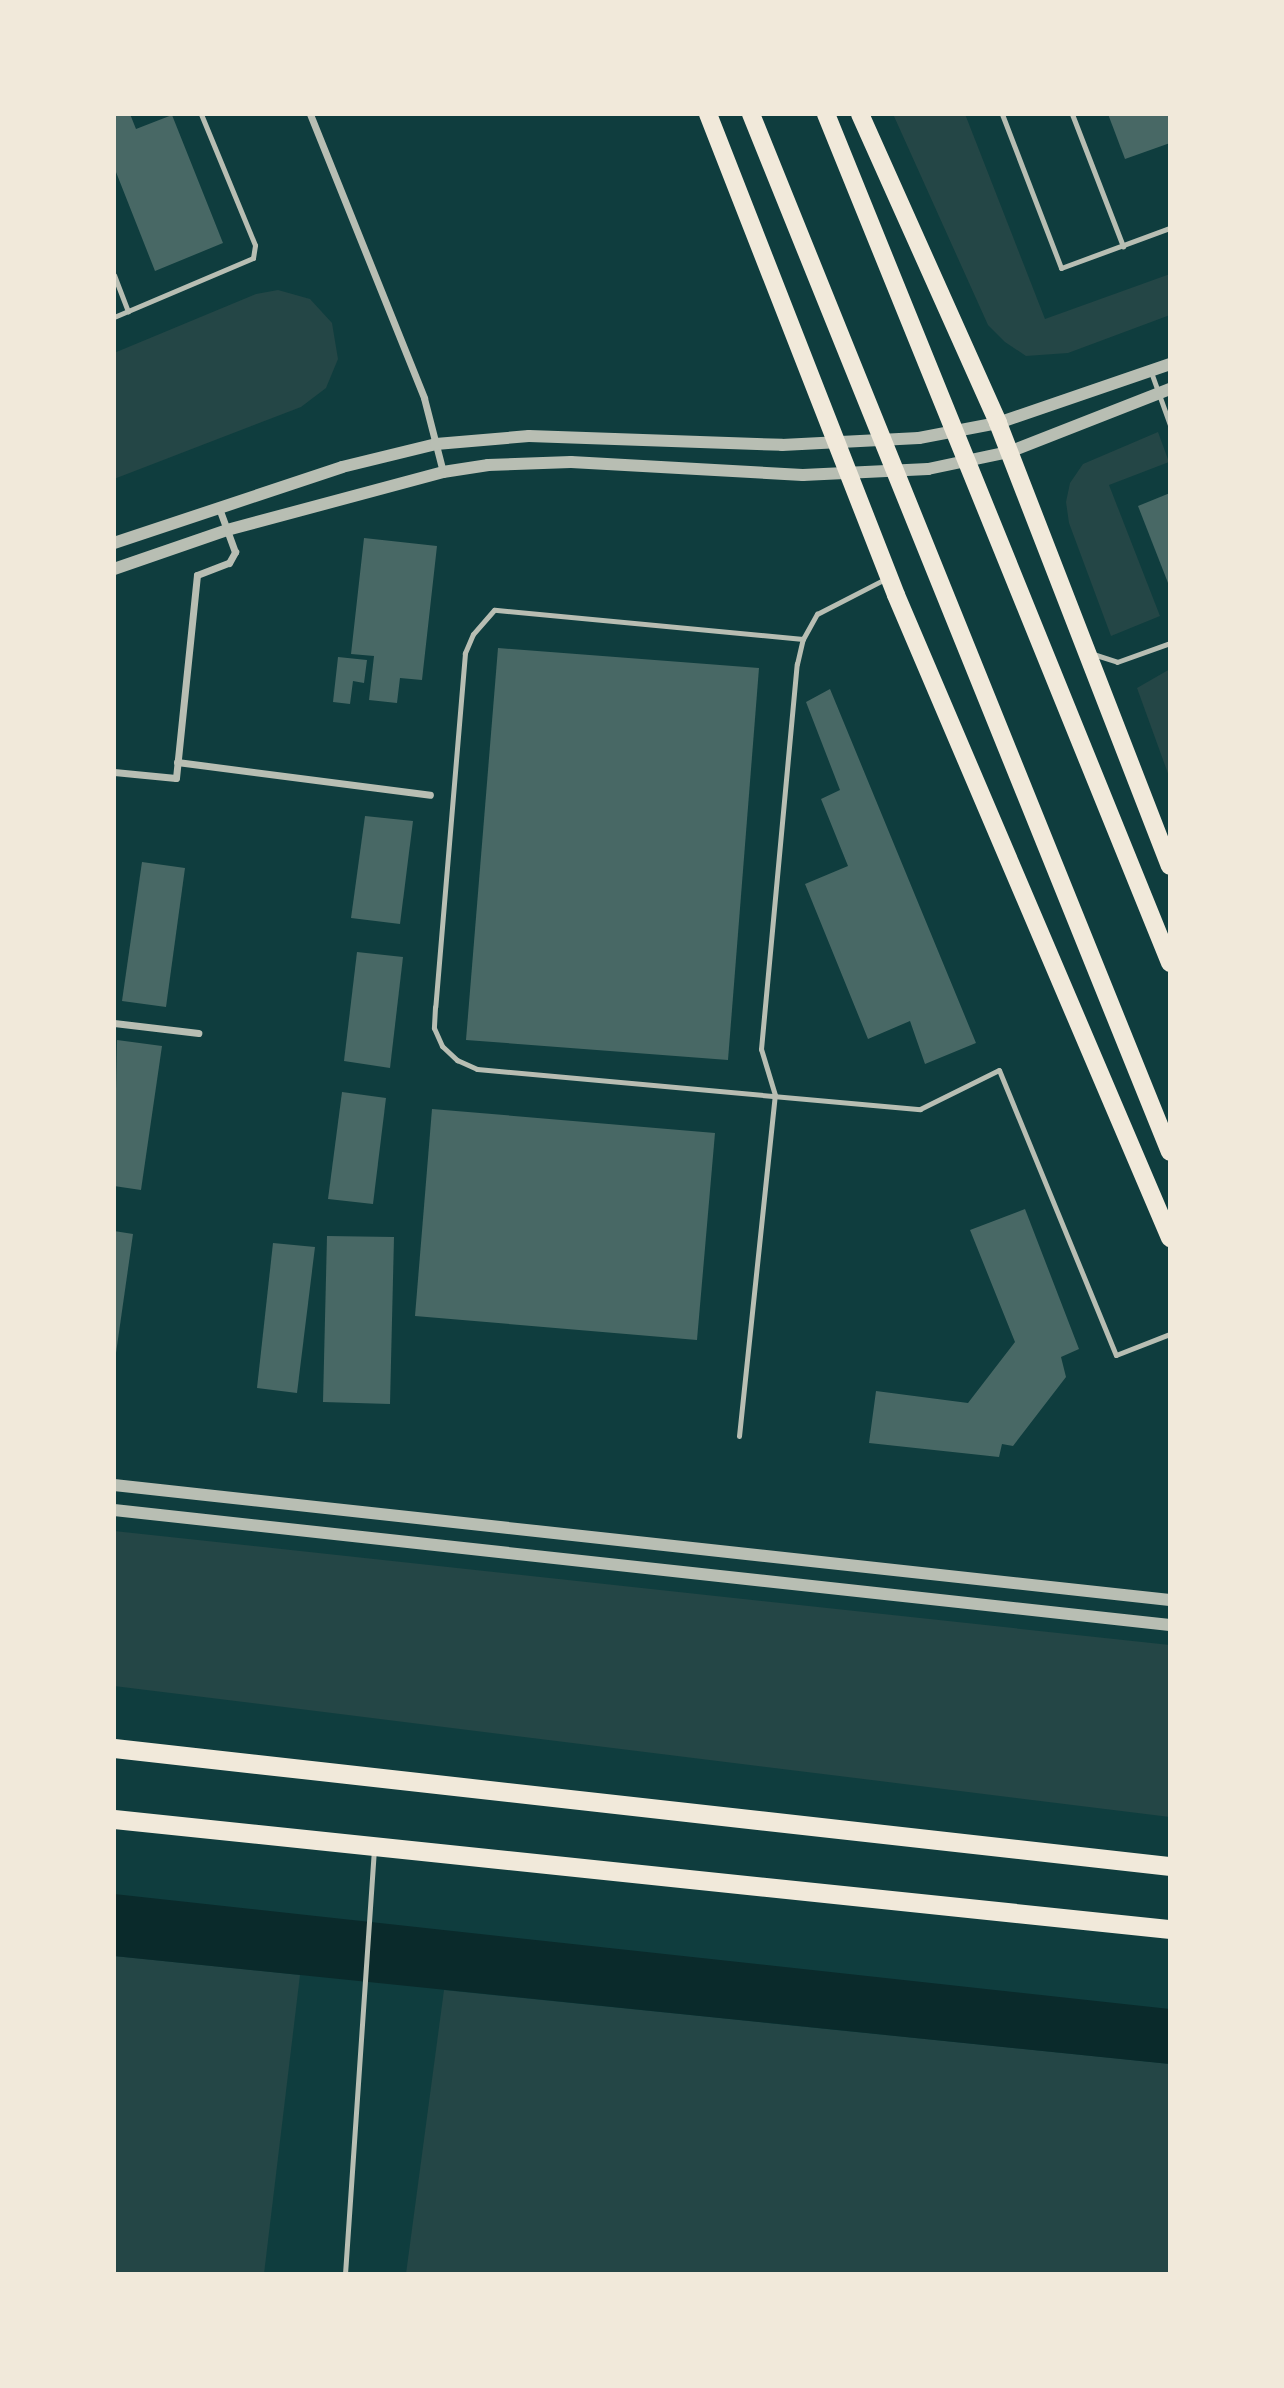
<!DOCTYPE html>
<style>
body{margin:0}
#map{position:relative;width:1284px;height:2388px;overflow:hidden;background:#0f3d3e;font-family:"Crimson Pro",serif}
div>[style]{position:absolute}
.green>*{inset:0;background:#244646}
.water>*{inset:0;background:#0a2a2b}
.building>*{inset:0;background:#486865}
.service>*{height:5px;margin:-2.5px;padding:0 2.5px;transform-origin:2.5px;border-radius:2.5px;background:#b8beb3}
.minor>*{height:7px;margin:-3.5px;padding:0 3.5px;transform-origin:3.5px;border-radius:3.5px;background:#b8beb3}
.tertiary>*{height:12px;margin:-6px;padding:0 6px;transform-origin:6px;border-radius:6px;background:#b8beb3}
.primary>*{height:18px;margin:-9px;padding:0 9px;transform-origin:9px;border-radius:9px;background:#f1e9da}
.trunk>*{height:19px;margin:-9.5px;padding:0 9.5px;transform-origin:9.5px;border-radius:9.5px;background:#f1e9da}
span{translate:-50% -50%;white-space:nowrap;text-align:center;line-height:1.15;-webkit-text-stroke:5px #f1e9da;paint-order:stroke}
.frame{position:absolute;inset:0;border:116px solid #f1e9da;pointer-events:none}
</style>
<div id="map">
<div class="green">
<i style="clip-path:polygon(893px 114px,965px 114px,1045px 319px,1170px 274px,1170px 315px,1068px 353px,1026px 356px,1005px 342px,988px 325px)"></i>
<i style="clip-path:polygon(278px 290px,310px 299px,332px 323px,338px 359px,326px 388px,301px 407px,114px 479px,114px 353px,256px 294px)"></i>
<i style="clip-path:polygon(1158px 432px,1169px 462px,1109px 485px,1160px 616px,1111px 636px,1069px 523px,1066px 502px,1070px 483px,1083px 464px)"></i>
<i style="clip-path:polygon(1170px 669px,1170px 779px,1137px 688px)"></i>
<i style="clip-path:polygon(114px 1531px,1170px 1645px,1170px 1817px,114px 1686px)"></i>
<i style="clip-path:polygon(114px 1956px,300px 1975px,264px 2274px,114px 2274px)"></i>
<i style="clip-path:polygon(444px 1990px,1170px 2064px,1170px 2274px,406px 2274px)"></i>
</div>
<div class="water">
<i style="clip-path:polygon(114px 1894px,1170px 2009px,1170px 2064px,114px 1956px)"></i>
</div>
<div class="building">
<i style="clip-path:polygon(114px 114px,130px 114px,136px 129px,172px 115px,223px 243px,155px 271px,114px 167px)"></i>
<i style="clip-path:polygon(1108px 114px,1170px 114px,1170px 143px,1125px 159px)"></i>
<i style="clip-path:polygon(1170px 493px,1170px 588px,1138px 506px)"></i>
<i style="clip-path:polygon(364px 538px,437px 546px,422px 680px,400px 678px,397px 703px,369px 700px,374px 656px,351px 654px)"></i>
<i style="clip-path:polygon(498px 648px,759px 668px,728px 1060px,466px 1040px)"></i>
<i style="clip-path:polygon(338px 657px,367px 660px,364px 683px,353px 681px,350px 704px,333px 702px)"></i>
<i style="clip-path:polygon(830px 689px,976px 1043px,925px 1064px,910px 1021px,868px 1039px,805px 884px,848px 866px,821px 799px,840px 790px,806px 702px)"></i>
<i style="clip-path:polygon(365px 816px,413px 821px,400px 924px,351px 918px)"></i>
<i style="clip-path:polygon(142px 862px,185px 868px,166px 1007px,122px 1001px)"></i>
<i style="clip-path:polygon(357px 952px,403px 957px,390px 1068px,344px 1061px)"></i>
<i style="clip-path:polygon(117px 1040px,162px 1046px,141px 1190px,114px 1186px)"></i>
<i style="clip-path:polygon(342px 1092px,386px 1098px,373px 1204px,328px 1199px)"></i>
<i style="clip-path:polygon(432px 1109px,715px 1133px,697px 1340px,415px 1316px)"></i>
<i style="clip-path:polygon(1025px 1209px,1079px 1349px,1061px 1357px,1066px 1377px,1013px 1446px,1002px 1444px,999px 1457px,869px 1443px,876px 1391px,968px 1403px,1015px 1342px,970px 1230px)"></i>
<i style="clip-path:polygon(114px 1231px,133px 1234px,115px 1360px,114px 1360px)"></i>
<i style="clip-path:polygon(327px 1236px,394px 1237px,390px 1404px,323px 1402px)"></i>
<i style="clip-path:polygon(273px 1243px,315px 1247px,297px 1393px,257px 1388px)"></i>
</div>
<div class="service">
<i style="left:1002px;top:114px;width:165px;rotate:69deg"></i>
<i style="left:1061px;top:268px;width:116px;rotate:-20.2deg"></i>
<i style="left:1072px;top:114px;width:142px;rotate:68.9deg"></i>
<i style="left:114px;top:275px;width:39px;rotate:69deg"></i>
<i style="left:114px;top:317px;width:151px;rotate:-23deg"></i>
<i style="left:253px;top:258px;width:13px;rotate:-81deg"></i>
<i style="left:255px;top:245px;width:142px;rotate:-112.4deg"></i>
<i style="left:1151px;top:372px;width:56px;rotate:70.3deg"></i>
<i style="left:803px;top:639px;width:310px;rotate:-174.6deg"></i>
<i style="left:494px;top:610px;width:32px;rotate:131deg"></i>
<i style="left:473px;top:634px;width:21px;rotate:113deg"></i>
<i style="left:465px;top:653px;width:355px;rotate:94.8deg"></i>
<i style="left:435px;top:1007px;width:21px;rotate:93deg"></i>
<i style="left:434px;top:1028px;width:20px;rotate:66deg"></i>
<i style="left:442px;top:1046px;width:21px;rotate:43deg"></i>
<i style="left:457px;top:1060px;width:22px;rotate:24deg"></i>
<i style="left:477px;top:1069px;width:445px;rotate:5.2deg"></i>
<i style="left:920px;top:1109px;width:88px;rotate:-26.3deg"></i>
<i style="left:999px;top:1070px;width:308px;rotate:67.7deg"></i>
<i style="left:1116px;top:1355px;width:58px;rotate:-21.3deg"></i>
<i style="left:1093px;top:654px;width:25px;rotate:18deg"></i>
<i style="left:1117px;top:662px;width:56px;rotate:-19.7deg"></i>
<i style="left:739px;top:1436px;width:343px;rotate:-84deg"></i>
<i style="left:775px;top:1095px;width:48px;rotate:-106.9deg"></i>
<i style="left:761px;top:1049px;width:387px;rotate:-84.7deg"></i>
<i style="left:797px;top:664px;width:26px;rotate:-77deg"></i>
<i style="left:803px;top:639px;width:29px;rotate:-61deg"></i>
<i style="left:817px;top:614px;width:79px;rotate:-27.2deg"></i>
<i style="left:345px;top:2274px;width:424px;rotate:-86.1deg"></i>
</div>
<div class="minor">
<i style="left:310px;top:114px;width:306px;rotate:68.1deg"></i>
<i style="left:424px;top:398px;width:76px;rotate:75.6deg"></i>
<i style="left:177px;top:762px;width:255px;rotate:7.4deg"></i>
<i style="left:114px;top:772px;width:62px;rotate:5.5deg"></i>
<i style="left:176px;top:778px;width:204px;rotate:-84.1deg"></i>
<i style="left:197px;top:575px;width:34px;rotate:-21deg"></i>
<i style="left:229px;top:563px;width:13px;rotate:-61deg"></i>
<i style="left:235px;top:552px;width:47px;rotate:-110deg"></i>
<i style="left:114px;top:1023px;width:85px;rotate:6.8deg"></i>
</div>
<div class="tertiary">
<i style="left:114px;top:543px;width:240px;rotate:-18.4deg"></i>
<i style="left:342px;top:467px;width:97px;rotate:-13.7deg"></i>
<i style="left:436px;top:444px;width:93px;rotate:-4.9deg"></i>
<i style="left:529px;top:436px;width:253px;rotate:2deg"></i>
<i style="left:782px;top:445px;width:137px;rotate:-2.9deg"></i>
<i style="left:919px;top:438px;width:80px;rotate:-10.8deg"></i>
<i style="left:998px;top:423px;width:182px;rotate:-18.9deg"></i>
<i style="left:114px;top:569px;width:120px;rotate:-19deg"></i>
<i style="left:227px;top:530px;width:224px;rotate:-15deg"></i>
<i style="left:443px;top:472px;width:46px;rotate:-8.8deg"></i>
<i style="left:488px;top:465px;width:83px;rotate:-2.1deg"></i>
<i style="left:571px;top:462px;width:232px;rotate:3.2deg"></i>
<i style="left:803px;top:475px;width:125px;rotate:-2.7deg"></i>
<i style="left:928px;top:469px;width:83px;rotate:-11.9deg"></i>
<i style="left:1009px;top:452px;width:173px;rotate:-21.4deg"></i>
<i style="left:114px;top:1485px;width:1062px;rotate:6.22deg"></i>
<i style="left:114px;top:1510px;width:1062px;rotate:6.22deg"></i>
</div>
<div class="primary">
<i style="left:708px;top:114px;width:516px;rotate:68.65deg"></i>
<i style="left:896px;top:595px;width:699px;rotate:66.92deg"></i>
<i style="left:751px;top:114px;width:1119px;rotate:68.02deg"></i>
<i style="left:826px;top:114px;width:916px;rotate:67.94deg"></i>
<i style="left:860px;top:114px;width:338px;rotate:65.9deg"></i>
<i style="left:998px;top:423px;width:475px;rotate:68.8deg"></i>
</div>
<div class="trunk">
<i style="left:114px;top:1748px;width:1063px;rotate:6.38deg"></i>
<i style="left:114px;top:1819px;width:1062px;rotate:5.95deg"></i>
</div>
<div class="frame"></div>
</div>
